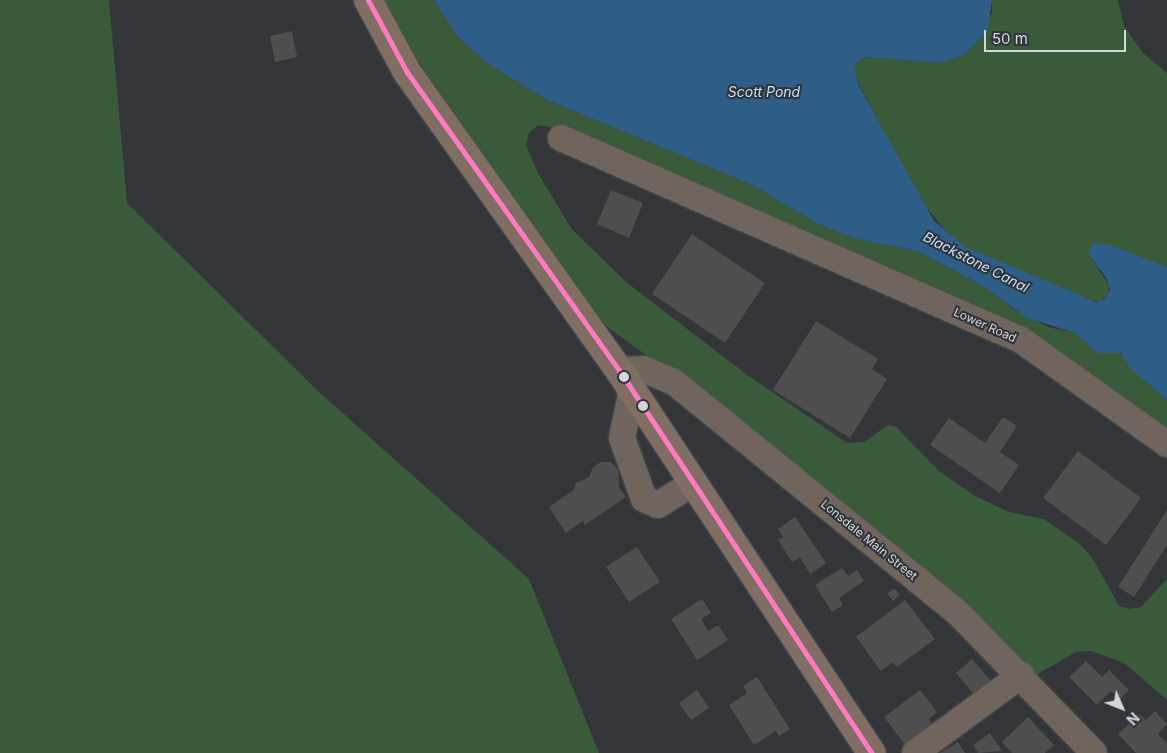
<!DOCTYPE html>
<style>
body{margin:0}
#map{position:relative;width:1167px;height:753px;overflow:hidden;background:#333539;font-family:Inter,sans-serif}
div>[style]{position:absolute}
.green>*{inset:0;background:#395b3a}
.water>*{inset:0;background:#2e5e87}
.building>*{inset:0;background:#4f4e4f}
.roads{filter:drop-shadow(0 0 1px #515255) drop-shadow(0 0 1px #515255)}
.minor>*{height:26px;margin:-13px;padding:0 13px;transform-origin:13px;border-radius:13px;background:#6f655d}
.major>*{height:28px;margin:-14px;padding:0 14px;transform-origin:14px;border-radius:14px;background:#7f6e61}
.bus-1>*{height:5px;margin:-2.5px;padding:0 2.5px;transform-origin:2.5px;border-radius:2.5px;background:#fe7ac1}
.dots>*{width:14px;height:14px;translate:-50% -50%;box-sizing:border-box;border:2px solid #31343b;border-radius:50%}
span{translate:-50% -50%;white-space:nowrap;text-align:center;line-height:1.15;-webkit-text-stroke:4px #31343b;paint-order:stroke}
.street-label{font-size:12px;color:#d4d6db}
.water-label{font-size:14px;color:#c3dffb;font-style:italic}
.north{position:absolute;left:1097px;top:683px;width:50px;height:50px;-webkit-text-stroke:4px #31343b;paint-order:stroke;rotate:134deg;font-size:14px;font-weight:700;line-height:20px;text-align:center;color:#d4d6db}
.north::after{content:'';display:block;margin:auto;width:18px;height:22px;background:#d4d6db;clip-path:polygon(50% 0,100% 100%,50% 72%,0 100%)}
.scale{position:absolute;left:984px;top:30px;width:142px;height:22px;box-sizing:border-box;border:2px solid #d4d6db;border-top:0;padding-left:6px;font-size:15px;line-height:18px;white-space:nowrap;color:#d4d6db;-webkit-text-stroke:4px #31343b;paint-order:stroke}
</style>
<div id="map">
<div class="green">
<i style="clip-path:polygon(0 0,109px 0,127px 203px,319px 392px,529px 579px,599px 753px,0 753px)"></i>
<i style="clip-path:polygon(383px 0,434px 0,457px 36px,487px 63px,545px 99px,750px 184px,818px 224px,856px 239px,917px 251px,981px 285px,1015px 310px,1048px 327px,1075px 333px,1097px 353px,1116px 351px,1124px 356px,1132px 369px,1167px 400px,1167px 430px,1108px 388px,570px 131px,538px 125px,529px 133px,526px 145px,538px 173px,571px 228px,626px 282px,746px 374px,847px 443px,864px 442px,888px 425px,895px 426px,938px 470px,973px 495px,1009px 512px,1044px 519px,1080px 544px,1093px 559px,1119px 606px,1130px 609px,1141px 607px,1167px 579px,1167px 700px,1124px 663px,1091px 651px,1076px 652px,1034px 676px,661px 366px,610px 329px,594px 314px,416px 59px)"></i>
<i style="clip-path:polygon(992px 0,1118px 0,1124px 26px,1143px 53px,1167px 73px,1167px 267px,1148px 261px,1091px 258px,1109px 285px,1108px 296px,1100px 302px,1080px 297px,966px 247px,950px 236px,921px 201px,854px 75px,854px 65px,864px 57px,942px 63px,964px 55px,992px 13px)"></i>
</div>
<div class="water">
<i style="clip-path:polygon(434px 0,992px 0,988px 30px,964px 55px,942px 63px,864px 57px,854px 65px,858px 84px,934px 221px,966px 247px,1096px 302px,1104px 300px,1110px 290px,1107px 279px,1091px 258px,1089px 251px,1094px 243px,1110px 245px,1167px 267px,1167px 400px,1131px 369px,1121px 353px,1097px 353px,1075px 333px,1027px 318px,981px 285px,936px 261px,917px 251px,856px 239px,818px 224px,750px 184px,545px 99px,487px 63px,457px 36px)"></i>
</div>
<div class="building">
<i style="clip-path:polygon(292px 31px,297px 57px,275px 62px,270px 36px)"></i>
<i style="clip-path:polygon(611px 190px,643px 203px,629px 238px,597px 224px)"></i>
<i style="clip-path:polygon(692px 234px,765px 283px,725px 343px,652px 294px)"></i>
<i style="clip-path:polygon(816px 321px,878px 359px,872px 369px,887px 379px,850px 438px,773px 390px)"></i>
<i style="clip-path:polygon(1003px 417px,1017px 426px,1000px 452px,1019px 465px,1000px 493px,930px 445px,949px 418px,985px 443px)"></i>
<i style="clip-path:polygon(1078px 451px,1141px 498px,1106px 545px,1043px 498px)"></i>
<i style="clip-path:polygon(601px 462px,611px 462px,618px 469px,619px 487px,626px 497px,585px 525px,583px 521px,566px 533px,549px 507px,574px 490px,576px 483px,589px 477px,593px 467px)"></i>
<i style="clip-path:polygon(1167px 510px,1167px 545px,1134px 597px,1118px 587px)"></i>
<i style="clip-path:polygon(795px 517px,826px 563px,810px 574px,800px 557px,792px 562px,778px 540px,783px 537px,778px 529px)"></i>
<i style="clip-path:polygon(637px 547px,660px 582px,629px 602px,606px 567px)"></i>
<i style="clip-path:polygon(842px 568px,848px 576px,857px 570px,864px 581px,839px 598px,843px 605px,832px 612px,815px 585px)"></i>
<i style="clip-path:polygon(894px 588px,900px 595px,893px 601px,887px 594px)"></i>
<i style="clip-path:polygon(702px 599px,711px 613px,701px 619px,708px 631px,718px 625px,728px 640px,697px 660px,671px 619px)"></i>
<i style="clip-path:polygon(905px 600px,935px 639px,897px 667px,893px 662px,881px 671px,856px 637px)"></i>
<i style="clip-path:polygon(972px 659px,991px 681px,974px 695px,956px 673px)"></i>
<i style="clip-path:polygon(1086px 661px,1102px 677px,1109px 670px,1129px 690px,1120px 699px,1111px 691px,1097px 705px,1069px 677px)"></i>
<i style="clip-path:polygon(757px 677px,790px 729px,779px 736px,776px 731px,754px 745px,729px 705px,747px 693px,743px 686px)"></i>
<i style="clip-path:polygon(697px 690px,709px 708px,691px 720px,679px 703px)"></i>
<i style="clip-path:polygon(920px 690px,937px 712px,929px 719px,932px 724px,905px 745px,884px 717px)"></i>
<i style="clip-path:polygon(1155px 711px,1167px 724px,1158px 734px,1167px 743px,1167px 753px,1136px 753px,1118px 734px,1140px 714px,1146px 720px)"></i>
<i style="clip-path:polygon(1028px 717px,1054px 745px,1045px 753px,1012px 753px,1002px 742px)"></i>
<i style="clip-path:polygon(990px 733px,1002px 751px,978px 753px,973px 745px)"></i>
<i style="clip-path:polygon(958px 742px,965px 753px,940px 753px)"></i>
</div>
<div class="roads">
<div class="minor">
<i style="left:561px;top:138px;width:502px;rotate:23.71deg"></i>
<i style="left:1021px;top:340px;width:179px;rotate:35.5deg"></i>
<i style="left:619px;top:370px;width:24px;rotate:-2deg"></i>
<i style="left:643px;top:369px;width:34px;rotate:23deg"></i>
<i style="left:674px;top:382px;width:366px;rotate:39.1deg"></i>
<i style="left:958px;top:613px;width:195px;rotate:45.8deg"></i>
<i style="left:632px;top:390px;width:49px;rotate:101.8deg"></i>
<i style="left:622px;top:438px;width:65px;rotate:70.2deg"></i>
<i style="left:644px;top:499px;width:15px;rotate:23deg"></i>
<i style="left:658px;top:505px;width:41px;rotate:-32.2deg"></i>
<i style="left:915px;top:753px;width:132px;rotate:-36.3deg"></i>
</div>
<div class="major">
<i style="left:368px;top:0;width:82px;rotate:61.6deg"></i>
<i style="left:407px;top:72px;width:366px;rotate:54.6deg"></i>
<i style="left:619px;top:370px;width:459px;rotate:56.6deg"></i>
</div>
</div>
<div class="bus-1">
<i style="left:368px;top:0;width:82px;rotate:61.6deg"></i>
<i style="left:407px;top:72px;width:366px;rotate:54.6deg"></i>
<i style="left:619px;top:370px;width:459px;rotate:56.6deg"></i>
</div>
<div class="dots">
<i style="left:624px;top:377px;background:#d4d6db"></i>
<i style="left:643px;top:406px;background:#d4d6db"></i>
</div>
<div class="street-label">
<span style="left:985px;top:325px;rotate:24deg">Lower Road</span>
<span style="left:869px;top:540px;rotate:39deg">Lonsdale Main Street</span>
</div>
<div class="water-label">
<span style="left:764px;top:92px">Scott Pond</span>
<span style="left:976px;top:262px;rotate:27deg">Blackstone Canal</span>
</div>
<div class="north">N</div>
<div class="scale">50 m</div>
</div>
